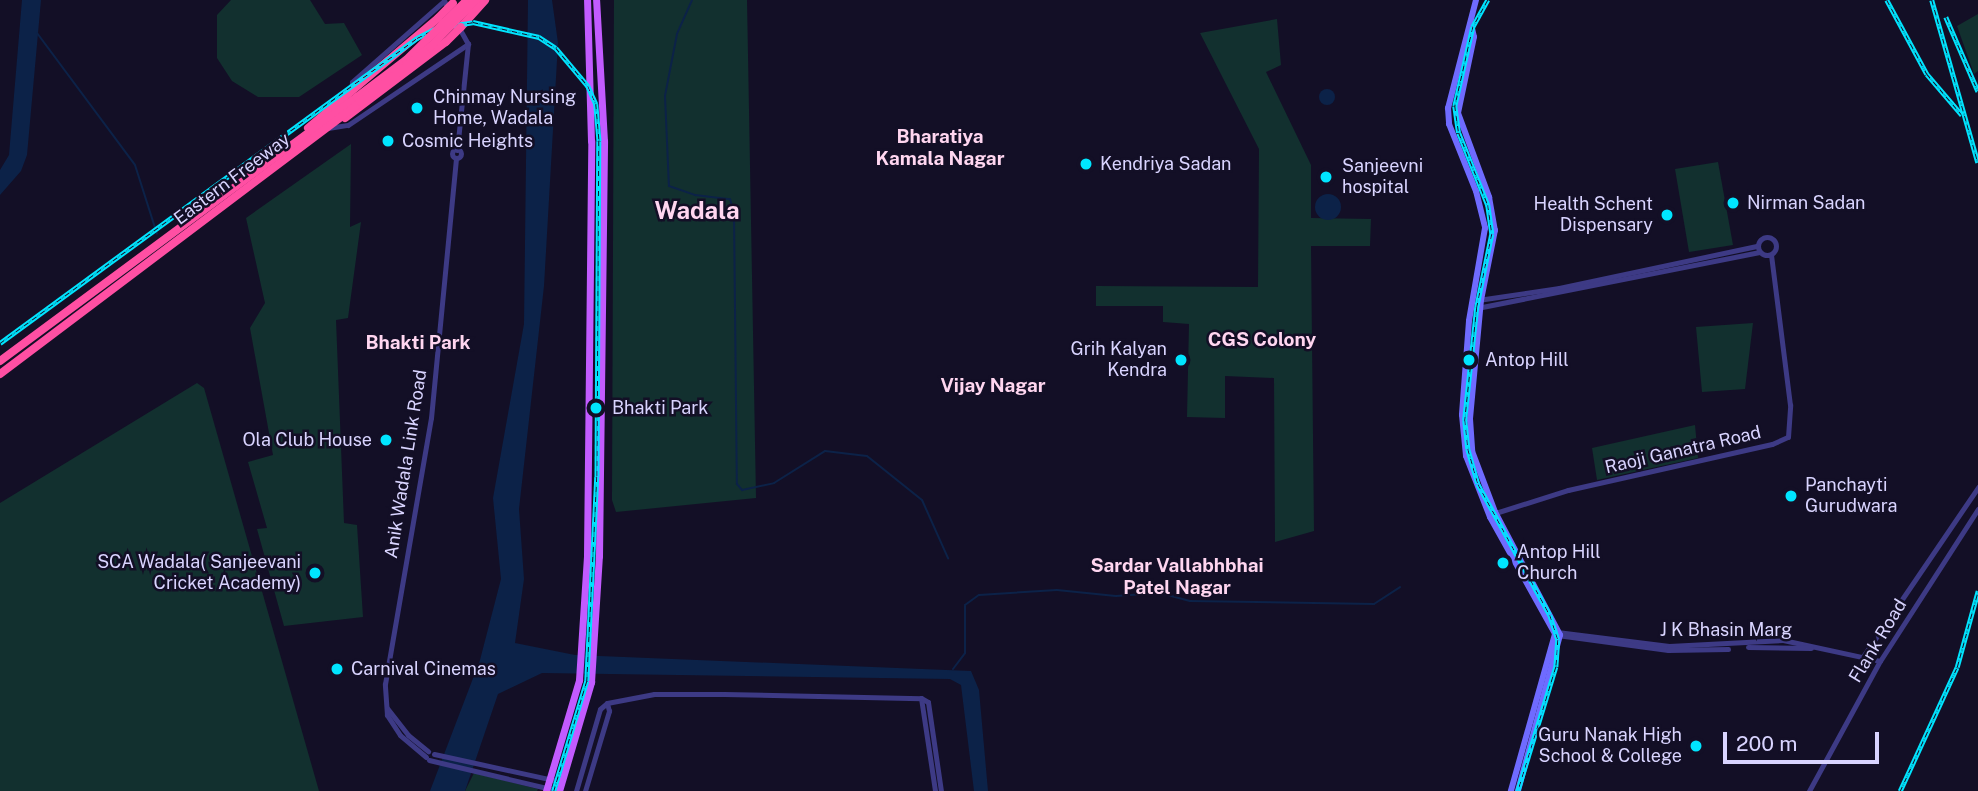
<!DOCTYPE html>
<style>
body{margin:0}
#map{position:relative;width:1978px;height:791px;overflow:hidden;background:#130f26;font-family:"Public Sans",sans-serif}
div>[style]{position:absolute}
.green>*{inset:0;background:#12302f}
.water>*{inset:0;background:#0c2248}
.round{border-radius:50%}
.stream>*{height:2px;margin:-1px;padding:0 1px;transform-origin:1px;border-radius:1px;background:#0c2248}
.tertiary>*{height:5px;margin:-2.5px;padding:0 2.5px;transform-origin:2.5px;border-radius:2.5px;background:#3d3a85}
.tertiary>.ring{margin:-2.5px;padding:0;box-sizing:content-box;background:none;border:5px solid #3d3a85;border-radius:50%}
.secondary>*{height:6px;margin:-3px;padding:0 3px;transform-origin:3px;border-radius:3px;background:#6f6bff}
.primary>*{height:7px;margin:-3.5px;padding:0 3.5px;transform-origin:3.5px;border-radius:3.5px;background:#c25bff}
.motorway>*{height:8px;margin:-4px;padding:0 4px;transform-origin:4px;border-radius:4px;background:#ff4fa3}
.rail>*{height:4.5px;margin-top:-2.25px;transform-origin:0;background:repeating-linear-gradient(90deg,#130f26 0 5px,#00e5ff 0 10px);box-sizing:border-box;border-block:2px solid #00e5ff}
.motorway-bridge>*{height:8px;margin:-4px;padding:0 4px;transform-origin:4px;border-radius:4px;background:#ff4fa3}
.dots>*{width:19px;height:19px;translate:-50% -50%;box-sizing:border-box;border:4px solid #130f26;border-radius:50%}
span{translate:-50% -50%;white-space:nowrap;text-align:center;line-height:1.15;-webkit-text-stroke:5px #130f26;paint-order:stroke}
.poi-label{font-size:18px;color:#d9d4ff}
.left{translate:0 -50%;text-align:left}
.right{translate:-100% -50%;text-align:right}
.street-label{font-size:18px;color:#d9d4ff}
.neighbourhood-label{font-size:19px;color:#ffd6f0;font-weight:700}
.district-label{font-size:24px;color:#ffd6f0;font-weight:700}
.scale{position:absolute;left:1723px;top:732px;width:156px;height:32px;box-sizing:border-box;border:4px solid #d9d4ff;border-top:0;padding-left:9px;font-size:21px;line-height:24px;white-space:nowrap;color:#d9d4ff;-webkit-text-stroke:5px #130f26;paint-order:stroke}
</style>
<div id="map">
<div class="green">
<i style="clip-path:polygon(231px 0,310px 0,325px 24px,344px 23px,362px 55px,299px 97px,258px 97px,232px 81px,217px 58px,217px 15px)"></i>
<i style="clip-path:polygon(614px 0,747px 0,756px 498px,616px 512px,612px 500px)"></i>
<i style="clip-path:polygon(1978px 14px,1978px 71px,1974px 74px,1957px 26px)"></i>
<i style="clip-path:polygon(1277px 19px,1281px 65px,1266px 72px,1311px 165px,1311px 218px,1371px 219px,1370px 246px,1311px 246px,1314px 531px,1275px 542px,1274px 378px,1225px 376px,1225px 418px,1187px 417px,1189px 324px,1163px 322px,1163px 306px,1096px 306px,1096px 286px,1258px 287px,1259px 149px,1200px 33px)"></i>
<i style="clip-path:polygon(351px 144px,350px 227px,361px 222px,348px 318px,336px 320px,344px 523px,357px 525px,363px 617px,284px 626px,257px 529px,267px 528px,248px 462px,273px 455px,250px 328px,265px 303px,246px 218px)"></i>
<i style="clip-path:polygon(1718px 162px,1733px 245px,1689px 252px,1675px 169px)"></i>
<i style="clip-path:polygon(1753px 323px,1745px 389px,1702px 392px,1696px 327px)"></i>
<i style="clip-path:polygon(197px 383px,204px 388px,319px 791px,0 791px,0 503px)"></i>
<i style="clip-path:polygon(1695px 425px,1698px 458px,1597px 480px,1592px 448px)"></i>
<i style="clip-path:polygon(474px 773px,538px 789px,537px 791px,465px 791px)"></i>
</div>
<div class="water">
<i style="clip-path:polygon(22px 0,41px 0,27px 155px,21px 171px,0 195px,0 170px,9px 155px)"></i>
<i style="clip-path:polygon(528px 0,552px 0,558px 43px,544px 286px,519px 509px,524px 579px,515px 643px,575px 655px,971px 671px,979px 690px,988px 791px,974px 791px,961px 685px,950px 679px,542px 673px,498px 694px,465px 791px,430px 791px,480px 660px,501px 579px,493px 498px,524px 324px)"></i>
<i class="round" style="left:1319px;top:89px;width:16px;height:16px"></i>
<i class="round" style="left:1315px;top:194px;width:26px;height:26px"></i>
</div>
<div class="stream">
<i style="left:692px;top:0;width:37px;rotate:114deg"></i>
<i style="left:677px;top:34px;width:63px;rotate:101deg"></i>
<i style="left:665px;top:96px;width:90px;rotate:87.5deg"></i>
<i style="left:669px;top:186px;width:28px;rotate:19deg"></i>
<i style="left:695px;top:195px;width:35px;rotate:7deg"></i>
<i style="left:730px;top:199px;width:15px;rotate:74deg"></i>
<i style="left:734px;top:213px;width:271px;rotate:89.4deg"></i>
<i style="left:737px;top:484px;width:8px;rotate:50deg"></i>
<i style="left:742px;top:490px;width:33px;rotate:-12deg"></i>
<i style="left:774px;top:483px;width:60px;rotate:-32.1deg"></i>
<i style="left:825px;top:451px;width:42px;rotate:6.8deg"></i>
<i style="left:867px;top:456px;width:70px;rotate:38.7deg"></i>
<i style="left:922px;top:500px;width:64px;rotate:65.9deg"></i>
<i style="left:37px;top:33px;width:164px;rotate:53.4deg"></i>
<i style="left:135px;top:165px;width:72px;rotate:72.3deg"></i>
<i style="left:953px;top:669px;width:20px;rotate:-53deg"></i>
<i style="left:965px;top:653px;width:48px;rotate:-90deg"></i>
<i style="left:965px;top:605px;width:17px;rotate:-36deg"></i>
<i style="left:979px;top:595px;width:78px;rotate:-3.7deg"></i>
<i style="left:1057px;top:590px;width:59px;rotate:5.8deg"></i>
<i style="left:1116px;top:596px;width:44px;rotate:-3.9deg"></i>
<i style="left:1160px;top:593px;width:31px;rotate:15deg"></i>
<i style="left:1190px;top:601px;width:184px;rotate:0.9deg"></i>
<i style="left:1374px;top:604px;width:31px;rotate:-33deg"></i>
</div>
<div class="tertiary">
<i style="left:351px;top:92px;width:10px;rotate:-84deg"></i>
<i style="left:352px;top:82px;width:123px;rotate:-41.4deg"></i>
<i style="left:444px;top:1px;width:10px;rotate:61deg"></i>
<i style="left:328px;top:128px;width:20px;rotate:-9deg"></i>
<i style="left:348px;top:125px;width:145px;rotate:-34deg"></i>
<i class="ring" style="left:452.5px;top:149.5px;width:4px;height:4px"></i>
<i style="left:457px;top:150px;width:107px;rotate:-84.1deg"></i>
<i style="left:468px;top:44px;width:18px;rotate:-119deg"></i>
<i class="ring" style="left:1758px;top:237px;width:13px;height:13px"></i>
<i style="left:1478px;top:300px;width:82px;rotate:-8.4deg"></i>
<i style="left:1559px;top:288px;width:202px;rotate:-12deg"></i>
<i style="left:1477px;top:308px;width:288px;rotate:-11.2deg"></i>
<i style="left:1492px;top:514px;width:80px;rotate:-17.5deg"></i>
<i style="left:1568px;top:490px;width:209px;rotate:-12.7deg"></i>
<i style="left:1772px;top:444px;width:17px;rotate:-24deg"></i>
<i style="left:1788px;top:437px;width:32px;rotate:-86deg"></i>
<i style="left:1790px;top:405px;width:151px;rotate:-97.2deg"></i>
<i style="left:1557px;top:632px;width:113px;rotate:7.1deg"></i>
<i style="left:1669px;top:646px;width:114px;rotate:-3deg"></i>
<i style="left:1783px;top:640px;width:99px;rotate:12.2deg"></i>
<i style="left:1557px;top:635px;width:112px;rotate:7.7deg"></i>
<i style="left:1668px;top:650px;width:60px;rotate:-1deg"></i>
<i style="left:1748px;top:647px;width:63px;rotate:0.9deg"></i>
<i style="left:1862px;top:658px;width:207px;rotate:-55.8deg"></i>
<i style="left:921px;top:698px;width:94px;rotate:81.4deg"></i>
<i style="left:387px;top:708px;width:34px;rotate:52deg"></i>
<i style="left:408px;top:735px;width:26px;rotate:39deg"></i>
<i style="left:434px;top:754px;width:131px;rotate:12.3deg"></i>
<i style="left:426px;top:757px;width:34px;rotate:-140deg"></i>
<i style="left:400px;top:735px;width:24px;rotate:-123deg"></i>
<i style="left:387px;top:715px;width:31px;rotate:-94deg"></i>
<i style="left:385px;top:684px;width:270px;rotate:-80.2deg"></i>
<i style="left:431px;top:418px;width:261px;rotate:-84.5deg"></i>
<i style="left:429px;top:760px;width:134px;rotate:13.4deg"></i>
<i style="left:576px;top:791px;width:85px;rotate:-73.7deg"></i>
<i style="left:600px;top:709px;width:9px;rotate:-41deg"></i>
<i style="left:607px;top:703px;width:48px;rotate:-10.8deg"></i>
<i style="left:654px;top:694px;width:70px"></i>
<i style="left:724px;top:694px;width:197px;rotate:1.2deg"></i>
<i style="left:921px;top:698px;width:8px;rotate:30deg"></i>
<i style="left:928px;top:702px;width:90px;rotate:81.7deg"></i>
<i style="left:585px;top:791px;width:84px;rotate:-73.3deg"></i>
<i style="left:609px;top:711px;width:8px;rotate:-104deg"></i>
<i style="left:1809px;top:791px;width:148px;rotate:-61.4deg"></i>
<i style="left:1880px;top:661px;width:181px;rotate:-57.2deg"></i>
</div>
<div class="secondary">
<i style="left:1476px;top:0;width:112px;rotate:104.5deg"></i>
<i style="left:1448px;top:108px;width:16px;rotate:86deg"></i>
<i style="left:1449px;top:124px;width:72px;rotate:68.1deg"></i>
<i style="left:1476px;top:191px;width:38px;rotate:76deg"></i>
<i style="left:1485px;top:228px;width:94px;rotate:99.8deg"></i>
<i style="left:1469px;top:321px;width:94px;rotate:94.3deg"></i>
<i style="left:1462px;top:415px;width:41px;rotate:84.4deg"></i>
<i style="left:1466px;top:456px;width:66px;rotate:68.5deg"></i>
<i style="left:1490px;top:517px;width:134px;rotate:60.9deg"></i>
<i style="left:1555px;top:634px;width:163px;rotate:105.7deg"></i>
<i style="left:1471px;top:24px;width:13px;rotate:77deg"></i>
<i style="left:1474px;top:37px;width:78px;rotate:101.9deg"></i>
<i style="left:1458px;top:113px;width:90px;rotate:69.7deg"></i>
<i style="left:1489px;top:197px;width:34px;rotate:80deg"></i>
<i style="left:1495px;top:230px;width:71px;rotate:101.3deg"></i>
<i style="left:1481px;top:300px;width:120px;rotate:95.3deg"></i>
<i style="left:1470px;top:419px;width:32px;rotate:86deg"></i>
<i style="left:1472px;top:451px;width:65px;rotate:69.3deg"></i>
<i style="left:1495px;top:512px;width:139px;rotate:62.1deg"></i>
<i style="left:1560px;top:635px;width:162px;rotate:105.1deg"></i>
</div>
<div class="primary">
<i style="left:546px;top:791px;width:116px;rotate:-73.4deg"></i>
<i style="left:579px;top:680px;width:125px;rotate:-86.3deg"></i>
<i style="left:587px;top:555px;width:414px;rotate:-89.4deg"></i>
<i style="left:591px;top:141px;width:141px;rotate:-91.6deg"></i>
<i style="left:559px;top:791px;width:114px;rotate:-73.6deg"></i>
<i style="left:591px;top:682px;width:126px;rotate:-86.4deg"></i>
<i style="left:599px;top:556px;width:415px;rotate:-89.3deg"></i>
<i style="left:604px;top:141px;width:141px;rotate:-93.2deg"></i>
</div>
<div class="motorway">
<i style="left:461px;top:27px;width:36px;rotate:-48deg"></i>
<i style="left:345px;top:118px;width:126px;rotate:-37deg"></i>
<i style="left:308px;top:128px;width:170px;rotate:-40.2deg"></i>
<i style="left:0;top:361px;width:444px;rotate:-36.5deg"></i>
<i style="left:0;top:374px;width:452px;rotate:-37deg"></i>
</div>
<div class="rail">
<i style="left:1488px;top:0;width:31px;rotate:119deg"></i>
<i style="left:1473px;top:27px;width:81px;rotate:102.8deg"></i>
<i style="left:1455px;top:106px;width:27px;rotate:82deg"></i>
<i style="left:1459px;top:133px;width:78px;rotate:68.1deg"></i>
<i style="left:1488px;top:205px;width:29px;rotate:82deg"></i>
<i style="left:1492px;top:234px;width:75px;rotate:101.6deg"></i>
<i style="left:1477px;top:307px;width:114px;rotate:96.1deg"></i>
<i style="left:1465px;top:420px;width:29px;rotate:84deg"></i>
<i style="left:1468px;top:449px;width:36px;rotate:74deg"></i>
<i style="left:1478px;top:484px;width:149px;rotate:61.2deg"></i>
<i style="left:1550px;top:615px;width:26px;rotate:72deg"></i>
<i style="left:1558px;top:640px;width:27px;rotate:94deg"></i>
<i style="left:1556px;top:667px;width:130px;rotate:107deg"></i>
<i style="left:1887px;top:0;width:84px;rotate:61.6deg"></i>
<i style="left:1927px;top:74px;width:54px;rotate:49.5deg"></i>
<i style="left:1932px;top:0;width:169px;rotate:74.2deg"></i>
<i style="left:1946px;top:17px;width:81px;rotate:66.6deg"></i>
<i style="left:0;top:343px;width:517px;rotate:-36.18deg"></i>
<i style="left:417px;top:38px;width:22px;rotate:-27deg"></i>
<i style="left:437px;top:28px;width:36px;rotate:-9deg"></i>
<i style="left:473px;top:22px;width:68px;rotate:12.8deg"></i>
<i style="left:539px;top:37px;width:20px;rotate:33deg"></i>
<i style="left:556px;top:48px;width:50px;rotate:49.9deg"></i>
<i style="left:588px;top:86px;width:20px;rotate:66deg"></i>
<i style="left:596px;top:104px;width:37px;rotate:85deg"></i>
<i style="left:599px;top:141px;width:336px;rotate:90.3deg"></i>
<i style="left:597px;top:477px;width:204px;rotate:92.8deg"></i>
<i style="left:587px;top:681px;width:115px;rotate:106.7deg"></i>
<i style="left:1900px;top:791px;width:136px;rotate:-65.3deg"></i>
<i style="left:1957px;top:667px;width:79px;rotate:-74.6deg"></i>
</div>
<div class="motorway-bridge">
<i style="left:438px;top:18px;width:21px;rotate:-45deg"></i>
<i style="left:446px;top:42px;width:21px;rotate:-45deg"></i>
<i style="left:357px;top:97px;width:61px;rotate:-37.1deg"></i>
<i style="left:406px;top:60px;width:86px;rotate:-44.5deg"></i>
<i style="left:361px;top:102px;width:88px;rotate:-38.6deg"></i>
<i style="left:430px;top:47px;width:66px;rotate:-45.6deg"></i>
</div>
<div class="dots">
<i style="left:417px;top:108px;background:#00e5ff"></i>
<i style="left:388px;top:141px;background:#00e5ff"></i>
<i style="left:1086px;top:164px;background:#00e5ff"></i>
<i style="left:1326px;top:177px;background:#00e5ff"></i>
<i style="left:1733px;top:203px;background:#00e5ff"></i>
<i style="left:1667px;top:215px;background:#00e5ff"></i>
<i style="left:1181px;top:360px;background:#00e5ff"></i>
<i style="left:1469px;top:360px;background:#00e5ff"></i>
<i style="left:596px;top:408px;background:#00e5ff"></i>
<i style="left:386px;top:440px;background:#00e5ff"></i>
<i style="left:1791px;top:496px;background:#00e5ff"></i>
<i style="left:1503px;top:563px;background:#00e5ff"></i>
<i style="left:315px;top:573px;background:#00e5ff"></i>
<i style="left:337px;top:669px;background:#00e5ff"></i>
<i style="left:1696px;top:746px;background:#00e5ff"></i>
</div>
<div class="poi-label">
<span class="left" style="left:433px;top:108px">Chinmay Nursing<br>Home, Wadala</span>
<span class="left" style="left:402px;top:141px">Cosmic Heights</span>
<span class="left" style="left:1100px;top:164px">Kendriya Sadan</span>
<span class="left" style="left:1342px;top:177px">Sanjeevni<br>hospital</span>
<span class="left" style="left:1747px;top:203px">Nirman Sadan</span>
<span class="right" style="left:1653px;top:215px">Health Schent<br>Dispensary</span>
<span class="right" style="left:1167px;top:360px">Grih Kalyan<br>Kendra</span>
<span class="left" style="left:1485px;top:360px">Antop Hill</span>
<span class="left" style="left:612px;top:408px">Bhakti Park</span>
<span class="right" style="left:372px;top:440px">Ola Club House</span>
<span class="left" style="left:1805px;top:496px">Panchayti<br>Gurudwara</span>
<span class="left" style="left:1517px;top:563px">Antop Hill<br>Church</span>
<span class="right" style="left:301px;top:573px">SCA Wadala( Sanjeevani<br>Cricket Academy)</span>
<span class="left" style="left:351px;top:669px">Carnival Cinemas</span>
<span class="right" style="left:1682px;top:746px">Guru Nanak High<br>School &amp; College</span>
</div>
<div class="street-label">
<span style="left:232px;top:179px;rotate:-37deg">Eastern Freeway</span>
<span style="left:1683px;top:450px;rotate:-13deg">Raoji Ganatra Road</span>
<span style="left:406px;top:464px;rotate:-81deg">Anik Wadala Link Road</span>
<span style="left:1726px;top:630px">J K Bhasin Marg</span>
<span style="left:1878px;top:641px;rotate:-59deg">Flank Road</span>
</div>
<div class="neighbourhood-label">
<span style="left:940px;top:148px">Bharatiya<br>Kamala Nagar</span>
<span style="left:1262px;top:340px">CGS Colony</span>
<span style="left:418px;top:343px">Bhakti Park</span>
<span style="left:993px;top:386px">Vijay Nagar</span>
<span style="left:1177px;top:577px">Sardar Vallabhbhai<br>Patel Nagar</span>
</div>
<div class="district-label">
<span style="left:697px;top:211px">Wadala</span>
</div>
<div class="scale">200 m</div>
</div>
